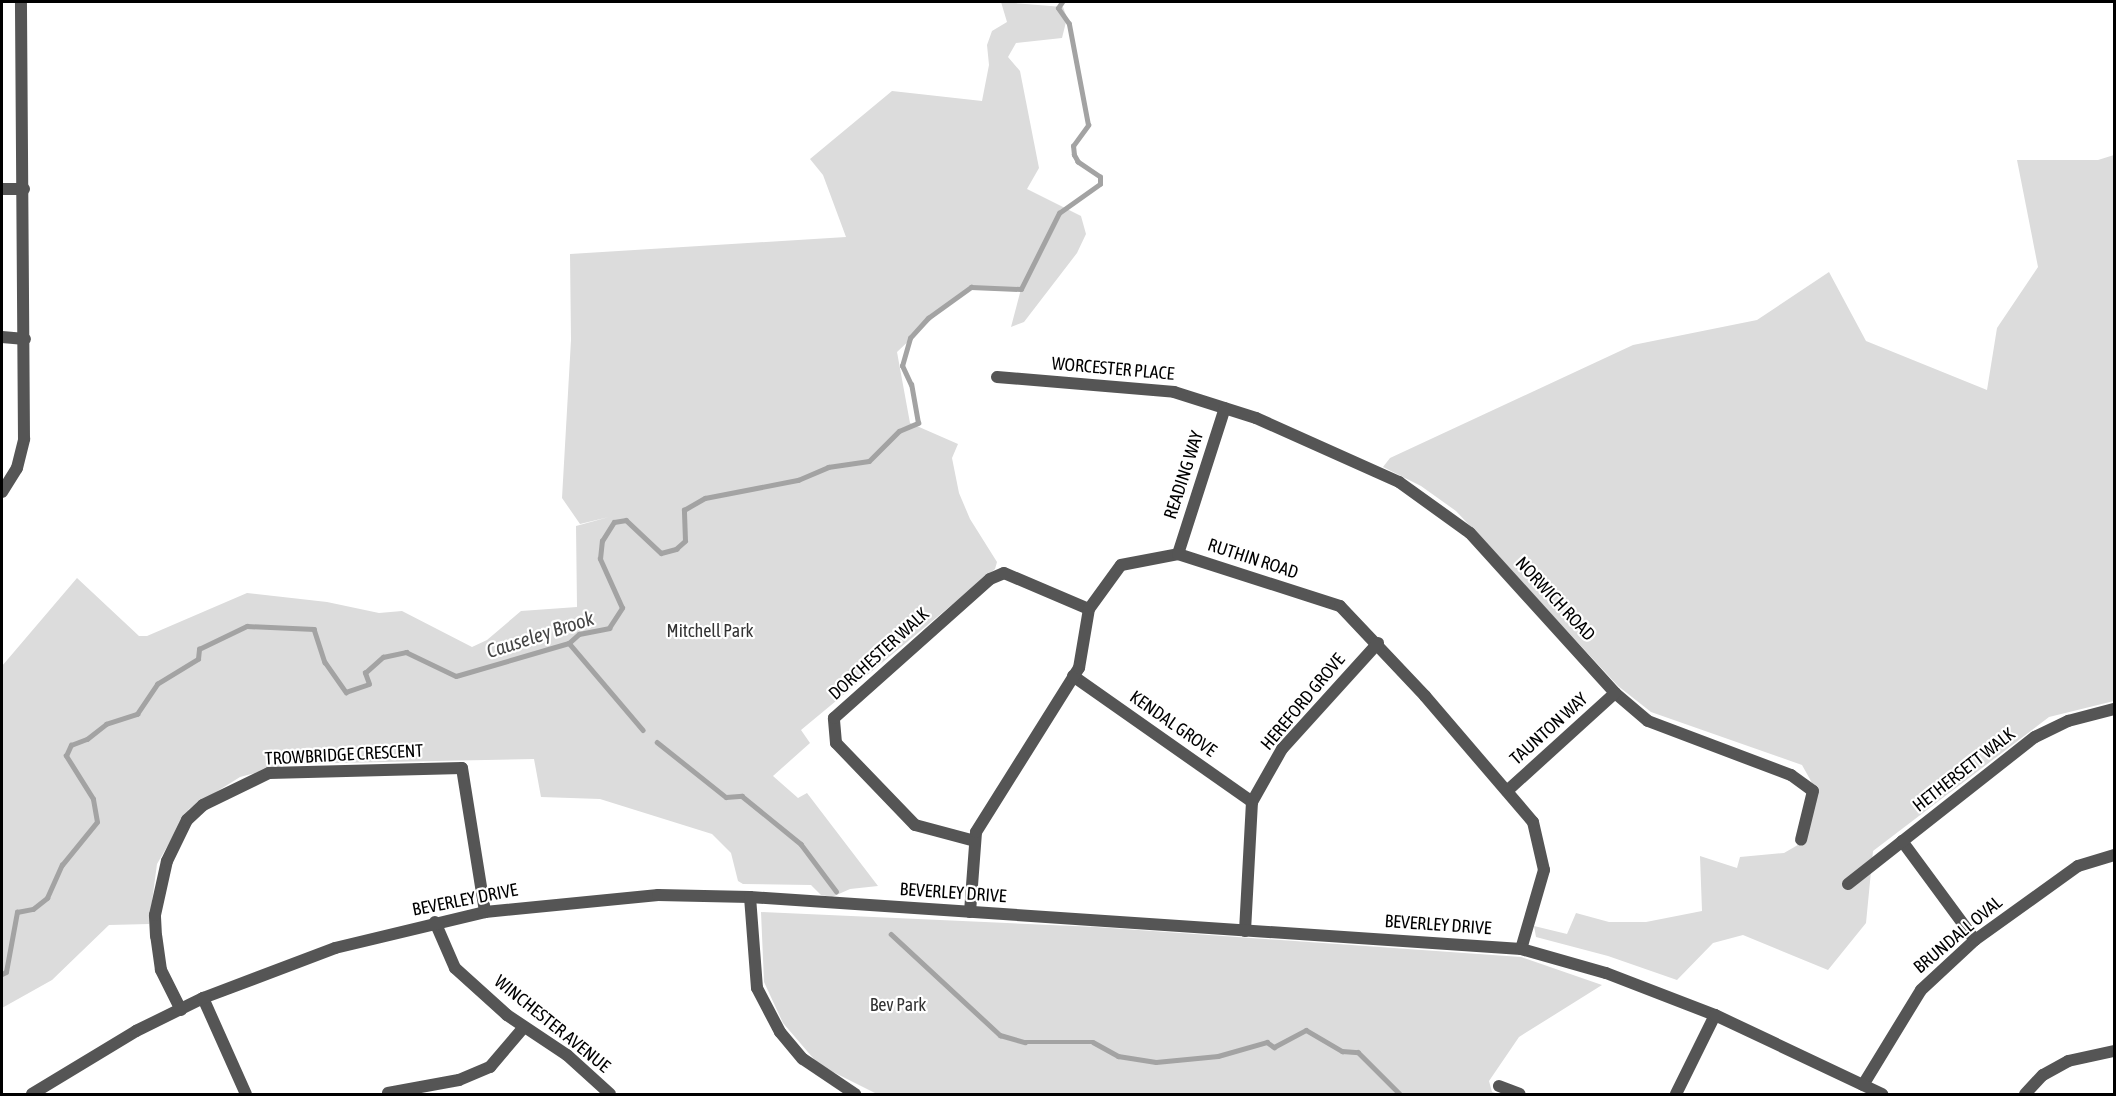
<!DOCTYPE html>
<style>
body{margin:0}
#map{position:relative;width:2116px;height:1096px;overflow:hidden;background:#fff;font-family:"Asap Condensed",sans-serif}
div>[style]{position:absolute}
.green>*{inset:0;background:#dcdcdc}
.stream>*{height:4.5px;margin:-2.25px;padding:0 2.25px;transform-origin:2.25px;border-radius:2.25px;background:#a3a3a3}
.minor>*{height:12px;margin:-6px;padding:0 6px;transform-origin:6px;border-radius:6px;background:#555}
.tertiary>*{height:12px;margin:-6px;padding:0 6px;transform-origin:6px;border-radius:6px;background:#555}
span{translate:-50% -50%;white-space:nowrap;text-align:center;line-height:1.15;-webkit-text-stroke:4.5px #fff;paint-order:stroke}
.street-label{font-size:18px;color:#000}
.park-label{font-size:18px;color:#333}
.water-label{font-size:20px;color:#444;font-style:italic}
.frame{position:absolute;inset:0;border:3px solid #000;pointer-events:none}
</style>
<div id="map">
<div class="green">
<i style="clip-path:polygon(1001px 2px,1063px 7px,1067px 18px,1062px 38px,1016px 43px,1008px 57px,1020px 71px,1039px 168px,1027px 189px,1081px 216px,1086px 234px,1077px 253px,1024px 322px,1011px 327px,1021px 289px,971px 287px,953px 299px,897px 352px,910px 423px,958px 444px,952px 458px,959px 493px,970px 519px,997px 562px,995px 569px,801px 730px,810px 743px,773px 776px,798px 798px,807px 793px,878px 886px,850px 889px,832px 897px,821px 895px,811px 885px,743px 884px,738px 881px,731px 853px,712px 834px,600px 799px,541px 797px,534px 759px,290px 764px,240px 777px,189px 809px,157px 864px,149px 924px,109px 925px,52px 980px,2px 1008px,2px 666px,77px 578px,139px 636px,147px 636px,247px 593px,327px 602px,379px 613px,402px 611px,472px 647px,487px 640px,521px 611px,577px 607px,576px 526px,609px 517px,580px 524px,562px 498px,571px 340px,570px 254px,846px 237px,823px 175px,810px 159px,892px 91px,982px 101px,989px 65px,987px 45px,992px 31px,1007px 22px)"></i>
<i style="clip-path:polygon(2114px 155px,2114px 701px,2049px 717px,1873px 851px,1866px 923px,1828px 970px,1743px 935px,1713px 943px,1677px 980px,1608px 956px,1536px 937px,1534px 926px,1567px 934px,1576px 913px,1609px 922px,1646px 922px,1702px 911px,1700px 856px,1737px 868px,1740px 857px,1784px 853px,1803px 842px,1816px 790px,1802px 765px,1651px 712px,1618px 686px,1456px 511px,1421px 486px,1383px 467px,1390px 458px,1633px 345px,1757px 320px,1829px 272px,1866px 341px,1987px 390px,1997px 328px,2038px 267px,2017px 160px,2098px 160px)"></i>
<i style="clip-path:polygon(761px 912px,1096px 927px,1521px 957px,1602px 985px,1519px 1037px,1489px 1081px,1492px 1092px,1499px 1094px,877px 1094px,819px 1065px,783px 1023px,764px 982px)"></i>
</div>
<div class="stream">
<i style="left:569px;top:643px;width:114px;rotate:49.6deg"></i>
<i style="left:657px;top:742px;width:88px;rotate:38.6deg"></i>
<i style="left:726px;top:797px;width:16px;rotate:-4deg"></i>
<i style="left:742px;top:796px;width:76px;rotate:39.1deg"></i>
<i style="left:801px;top:844px;width:59px;rotate:53.3deg"></i>
<i style="left:891px;top:934px;width:149px;rotate:42.8deg"></i>
<i style="left:1000px;top:1035px;width:26px;rotate:16deg"></i>
<i style="left:1025px;top:1042px;width:68px"></i>
<i style="left:1093px;top:1042px;width:29px;rotate:29deg"></i>
<i style="left:1118px;top:1056px;width:38px;rotate:9deg"></i>
<i style="left:1156px;top:1062px;width:62px;rotate:-5.5deg"></i>
<i style="left:1218px;top:1056px;width:51px;rotate:-15.9deg"></i>
<i style="left:1267px;top:1042px;width:9px;rotate:36deg"></i>
<i style="left:1274px;top:1047px;width:36px;rotate:-28deg"></i>
<i style="left:1306px;top:1030px;width:42px;rotate:30.3deg"></i>
<i style="left:1342px;top:1051px;width:16px;rotate:4deg"></i>
<i style="left:1358px;top:1052px;width:59px;rotate:45deg"></i>
<i style="left:2px;top:974px;width:4px;rotate:-27deg"></i>
<i style="left:6px;top:972px;width:61px;rotate:-79.6deg"></i>
<i style="left:17px;top:912px;width:16px;rotate:-11deg"></i>
<i style="left:33px;top:909px;width:18px;rotate:-38deg"></i>
<i style="left:47px;top:898px;width:36px;rotate:-66deg"></i>
<i style="left:62px;top:865px;width:55px;rotate:-50.9deg"></i>
<i style="left:97px;top:822px;width:23px;rotate:-100deg"></i>
<i style="left:93px;top:799px;width:51px;rotate:-122.1deg"></i>
<i style="left:66px;top:756px;width:12px;rotate:-66deg"></i>
<i style="left:71px;top:745px;width:17px;rotate:-21deg"></i>
<i style="left:87px;top:739px;width:24px;rotate:-38deg"></i>
<i style="left:106px;top:724px;width:33px;rotate:-18deg"></i>
<i style="left:137px;top:714px;width:36px;rotate:-56deg"></i>
<i style="left:157px;top:684px;width:48px;rotate:-31.4deg"></i>
<i style="left:198px;top:659px;width:10px;rotate:-84deg"></i>
<i style="left:199px;top:649px;width:53px;rotate:-25.6deg"></i>
<i style="left:247px;top:626px;width:67px;rotate:2.6deg"></i>
<i style="left:314px;top:629px;width:35px;rotate:72deg"></i>
<i style="left:325px;top:662px;width:37px;rotate:55deg"></i>
<i style="left:346px;top:692px;width:24px;rotate:-19deg"></i>
<i style="left:369px;top:684px;width:12px;rotate:-110deg"></i>
<i style="left:365px;top:673px;width:24px;rotate:-42deg"></i>
<i style="left:383px;top:657px;width:24px;rotate:-12deg"></i>
<i style="left:406px;top:652px;width:55px;rotate:25.6deg"></i>
<i style="left:456px;top:676px;width:118px;rotate:-16.3deg"></i>
<i style="left:569px;top:643px;width:13px;rotate:-42deg"></i>
<i style="left:579px;top:634px;width:31px;rotate:-11deg"></i>
<i style="left:609px;top:628px;width:24px;rotate:-57deg"></i>
<i style="left:622px;top:608px;width:54px;rotate:-114.2deg"></i>
<i style="left:600px;top:559px;width:18px;rotate:-84deg"></i>
<i style="left:602px;top:541px;width:22px;rotate:-58deg"></i>
<i style="left:614px;top:522px;width:12px;rotate:-9deg"></i>
<i style="left:626px;top:520px;width:48px;rotate:43.3deg"></i>
<i style="left:661px;top:553px;width:16px;rotate:-15deg"></i>
<i style="left:676px;top:549px;width:12px;rotate:-42deg"></i>
<i style="left:685px;top:541px;width:31px;rotate:-92deg"></i>
<i style="left:684px;top:510px;width:24px;rotate:-30deg"></i>
<i style="left:705px;top:498px;width:95px;rotate:-11deg"></i>
<i style="left:798px;top:480px;width:33px;rotate:-23deg"></i>
<i style="left:828px;top:467px;width:41px;rotate:-8.3deg"></i>
<i style="left:869px;top:461px;width:42px;rotate:-45deg"></i>
<i style="left:899px;top:431px;width:21px;rotate:-23deg"></i>
<i style="left:918px;top:423px;width:39px;rotate:-100deg"></i>
<i style="left:911px;top:385px;width:21px;rotate:-115deg"></i>
<i style="left:902px;top:366px;width:29px;rotate:-74deg"></i>
<i style="left:910px;top:338px;width:27px;rotate:-48deg"></i>
<i style="left:928px;top:318px;width:53px;rotate:-35.8deg"></i>
<i style="left:971px;top:287px;width:50px;rotate:2.3deg"></i>
<i style="left:1021px;top:289px;width:85px;rotate:-63.4deg"></i>
<i style="left:1059px;top:213px;width:50px;rotate:-35.3deg"></i>
<i style="left:1100px;top:184px;width:7px;rotate:-90deg"></i>
<i style="left:1100px;top:177px;width:27px;rotate:-146deg"></i>
<i style="left:1078px;top:162px;width:8px;rotate:-120deg"></i>
<i style="left:1074px;top:155px;width:9px;rotate:-96deg"></i>
<i style="left:1073px;top:146px;width:26px;rotate:-54deg"></i>
<i style="left:1088px;top:125px;width:103px;rotate:-100.7deg"></i>
<i style="left:1069px;top:24px;width:19px;rotate:-125deg"></i>
<i style="left:1058px;top:8px;width:7px;rotate:-56deg"></i>
</div>
<div class="minor">
<i style="left:2px;top:189px;width:22px"></i>
<i style="left:2px;top:337px;width:23px;rotate:5deg"></i>
<i style="left:997px;top:377px;width:178px;rotate:4.8deg"></i>
<i style="left:1174px;top:392px;width:86px;rotate:17.6deg"></i>
<i style="left:1256px;top:418px;width:157px;rotate:24.1deg"></i>
<i style="left:1399px;top:482px;width:87px;rotate:35.7deg"></i>
<i style="left:1470px;top:533px;width:216px;rotate:47.8deg"></i>
<i style="left:1615px;top:693px;width:43px;rotate:40.3deg"></i>
<i style="left:1648px;top:721px;width:153px;rotate:20.7deg"></i>
<i style="left:1791px;top:775px;width:27px;rotate:36deg"></i>
<i style="left:1813px;top:791px;width:50px;rotate:103.8deg"></i>
<i style="left:2px;top:492px;width:28px;rotate:-58deg"></i>
<i style="left:17px;top:468px;width:30px;rotate:-76deg"></i>
<i style="left:24px;top:439px;width:437px;rotate:-90.4deg"></i>
<i style="left:1178px;top:554px;width:153px;rotate:-72.2deg"></i>
<i style="left:1073px;top:676px;width:219px;rotate:35.1deg"></i>
<i style="left:1507px;top:791px;width:146px;rotate:-42.2deg"></i>
<i style="left:975px;top:841px;width:62px;rotate:-165.1deg"></i>
<i style="left:915px;top:825px;width:114px;rotate:-133.9deg"></i>
<i style="left:836px;top:743px;width:25px;rotate:-95deg"></i>
<i style="left:834px;top:718px;width:209px;rotate:-41.7deg"></i>
<i style="left:990px;top:579px;width:15px;rotate:-23deg"></i>
<i style="left:1004px;top:573px;width:92px;rotate:23deg"></i>
<i style="left:1902px;top:841px;width:123px;rotate:53.6deg"></i>
<i style="left:1848px;top:884px;width:238px;rotate:-38.2deg"></i>
<i style="left:2035px;top:737px;width:37px;rotate:-26deg"></i>
<i style="left:2068px;top:721px;width:48px;rotate:-14.6deg"></i>
<i style="left:750px;top:897px;width:91px;rotate:85.6deg"></i>
<i style="left:757px;top:988px;width:50px;rotate:62.4deg"></i>
<i style="left:780px;top:1032px;width:35px;rotate:50deg"></i>
<i style="left:803px;top:1059px;width:63px;rotate:33.9deg"></i>
<i style="left:970px;top:912px;width:80px;rotate:-85.7deg"></i>
<i style="left:976px;top:832px;width:194px;rotate:-57.9deg"></i>
<i style="left:1079px;top:668px;width:60px;rotate:-80.4deg"></i>
<i style="left:1089px;top:609px;width:54px;rotate:-54deg"></i>
<i style="left:1121px;top:565px;width:58px;rotate:-10.9deg"></i>
<i style="left:1178px;top:554px;width:170px;rotate:17.8deg"></i>
<i style="left:1340px;top:606px;width:124px;rotate:46.6deg"></i>
<i style="left:1425px;top:696px;width:166px;rotate:49.4deg"></i>
<i style="left:1533px;top:822px;width:49px;rotate:77.1deg"></i>
<i style="left:1544px;top:870px;width:82px;rotate:106.2deg"></i>
<i style="left:435px;top:922px;width:50px;rotate:66.5deg"></i>
<i style="left:455px;top:968px;width:70px;rotate:42.1deg"></i>
<i style="left:507px;top:1015px;width:72px;rotate:33.7deg"></i>
<i style="left:567px;top:1055px;width:58px;rotate:42.2deg"></i>
<i style="left:1245px;top:931px;width:129px;rotate:-86.9deg"></i>
<i style="left:1252px;top:802px;width:61px;rotate:-60.5deg"></i>
<i style="left:1282px;top:749px;width:143px;rotate:-47.8deg"></i>
<i style="left:203px;top:998px;width:105px;rotate:65.9deg"></i>
<i style="left:181px;top:1010px;width:45px;rotate:-116.6deg"></i>
<i style="left:161px;top:970px;width:34px;rotate:-98deg"></i>
<i style="left:156px;top:936px;width:21px;rotate:-93deg"></i>
<i style="left:155px;top:915px;width:55px;rotate:-77.5deg"></i>
<i style="left:167px;top:861px;width:46px;rotate:-64deg"></i>
<i style="left:187px;top:820px;width:22px;rotate:-43deg"></i>
<i style="left:203px;top:805px;width:73px;rotate:-25.9deg"></i>
<i style="left:269px;top:773px;width:193px;rotate:-1.5deg"></i>
<i style="left:462px;top:768px;width:146px;rotate:80.9deg"></i>
<i style="left:1863px;top:1085px;width:111px;rotate:-58.6deg"></i>
<i style="left:1921px;top:990px;width:74px;rotate:-42.8deg"></i>
<i style="left:1975px;top:940px;width:127px;rotate:-35.7deg"></i>
<i style="left:2078px;top:866px;width:38px;rotate:-17deg"></i>
<i style="left:1499px;top:1086px;width:22px;rotate:21deg"></i>
<i style="left:388px;top:1093px;width:72px;rotate:-10.4deg"></i>
<i style="left:459px;top:1080px;width:34px;rotate:-23deg"></i>
<i style="left:490px;top:1067px;width:52px;rotate:-49.6deg"></i>
<i style="left:1676px;top:1094px;width:88px;rotate:-63.7deg"></i>
<i style="left:2025px;top:1094px;width:26px;rotate:-47deg"></i>
<i style="left:2043px;top:1075px;width:29px;rotate:-29deg"></i>
<i style="left:2068px;top:1061px;width:47px;rotate:-12.3deg"></i>
</div>
<div class="tertiary">
<i style="left:32px;top:1094px;width:122px;rotate:-31.2deg"></i>
<i style="left:136px;top:1031px;width:75px;rotate:-26.2deg"></i>
<i style="left:203px;top:998px;width:141px;rotate:-20.7deg"></i>
<i style="left:335px;top:948px;width:154px;rotate:-13.5deg"></i>
<i style="left:485px;top:912px;width:174px;rotate:-5.6deg"></i>
<i style="left:658px;top:895px;width:92px;rotate:1.2deg"></i>
<i style="left:750px;top:897px;width:773px;rotate:3.86deg"></i>
<i style="left:1521px;top:949px;width:88px;rotate:15.8deg"></i>
<i style="left:1606px;top:973px;width:117px;rotate:21.1deg"></i>
<i style="left:1715px;top:1015px;width:185px;rotate:25.3deg"></i>
</div>
<div class="street-label">
<span style="left:1113px;top:369px;rotate:5deg">WORCESTER PLACE</span>
<span style="left:1184px;top:475px;rotate:-72deg">READING WAY</span>
<span style="left:1253px;top:559px;rotate:18deg">RUTHIN ROAD</span>
<span style="left:1555px;top:599px;rotate:47deg">NORWICH ROAD</span>
<span style="left:879px;top:654px;rotate:-42deg">DORCHESTER WALK</span>
<span style="left:1303px;top:702px;rotate:-50deg">HEREFORD GROVE</span>
<span style="left:1173px;top:724px;rotate:35deg">KENDAL GROVE</span>
<span style="left:1549px;top:729px;rotate:-42deg">TAUNTON WAY</span>
<span style="left:344px;top:755px;rotate:-3deg">TROWBRIDGE CRESCENT</span>
<span style="left:1964px;top:770px;rotate:-38deg">HETHERSETT WALK</span>
<span style="left:953px;top:893px;rotate:4deg">BEVERLEY DRIVE</span>
<span style="left:465px;top:900px;rotate:-11deg">BEVERLEY DRIVE</span>
<span style="left:1438px;top:925px;rotate:4deg">BEVERLEY DRIVE</span>
<span style="left:1958px;top:935px;rotate:-40deg">BRUNDALL OVAL</span>
<span style="left:552px;top:1024px;rotate:39deg">WINCHESTER AVENUE</span>
</div>
<div class="park-label">
<span style="left:710px;top:631px">Mitchell Park</span>
<span style="left:898px;top:1005px">Bev Park</span>
</div>
<div class="water-label">
<span style="left:540px;top:634px;rotate:-18deg">Causeley Brook</span>
</div>
<div class="frame"></div>
</div>
